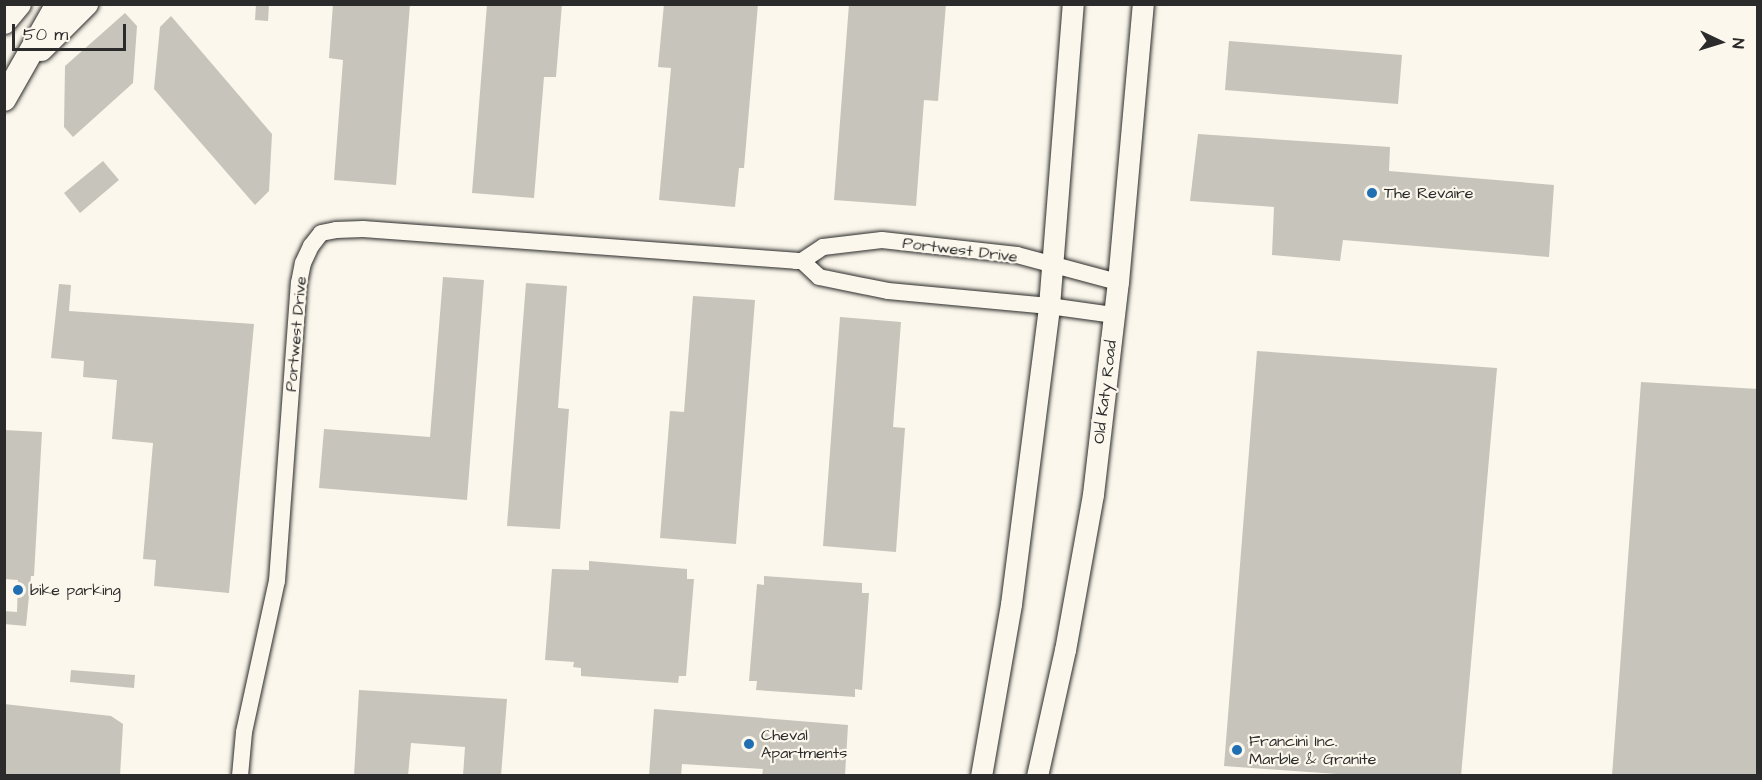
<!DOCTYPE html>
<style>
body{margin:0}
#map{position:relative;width:1762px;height:780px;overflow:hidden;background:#fbf7ec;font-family:"Architects Daughter",sans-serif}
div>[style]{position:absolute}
.building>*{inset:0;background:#c7c4bc}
.roads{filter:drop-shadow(0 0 2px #2b2b2b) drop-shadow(0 0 2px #2b2b2b)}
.minor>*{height:16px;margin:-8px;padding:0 8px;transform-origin:8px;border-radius:8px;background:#fbf7ec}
.major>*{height:21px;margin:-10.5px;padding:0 10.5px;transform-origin:10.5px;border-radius:10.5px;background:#fbf7ec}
.highway>*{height:24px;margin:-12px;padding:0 12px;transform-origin:12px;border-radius:12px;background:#fbf7ec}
.dots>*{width:16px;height:16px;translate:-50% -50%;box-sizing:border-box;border:3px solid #fbf7ec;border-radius:50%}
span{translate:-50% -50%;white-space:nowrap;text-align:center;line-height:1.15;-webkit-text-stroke:4.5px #fbf7ec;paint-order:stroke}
.poi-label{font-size:16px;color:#2b2b2b}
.left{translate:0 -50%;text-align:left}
.street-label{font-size:16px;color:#2b2b2b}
.frame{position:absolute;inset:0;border:6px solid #2b2b2b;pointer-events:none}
.north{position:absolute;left:1690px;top:12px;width:60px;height:60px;-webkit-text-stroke:4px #fbf7ec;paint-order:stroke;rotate:94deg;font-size:16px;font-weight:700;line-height:24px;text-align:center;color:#2b2b2b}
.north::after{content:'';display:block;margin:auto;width:21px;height:27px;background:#2b2b2b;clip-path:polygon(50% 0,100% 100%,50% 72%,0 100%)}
.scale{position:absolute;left:12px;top:24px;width:114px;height:27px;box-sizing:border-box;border:3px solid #2b2b2b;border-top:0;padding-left:8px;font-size:18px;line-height:21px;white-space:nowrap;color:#2b2b2b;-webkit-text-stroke:4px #fbf7ec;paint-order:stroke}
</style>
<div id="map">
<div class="building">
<i style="clip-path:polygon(256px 4px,269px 4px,268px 21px,255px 20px)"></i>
<i style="clip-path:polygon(333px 4px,410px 4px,396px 185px,334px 180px,343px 60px,329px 58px)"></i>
<i style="clip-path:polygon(487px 4px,562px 4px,556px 77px,544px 77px,534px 198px,472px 193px)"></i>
<i style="clip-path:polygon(664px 4px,758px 4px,744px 168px,739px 168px,735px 207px,659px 200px,671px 68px,658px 67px)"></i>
<i style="clip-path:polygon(849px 4px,946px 4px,938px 101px,924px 100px,916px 206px,834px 200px)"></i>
<i style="clip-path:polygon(125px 13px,137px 26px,133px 83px,73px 137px,64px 127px,65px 66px)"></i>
<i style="clip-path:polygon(171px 16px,272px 134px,269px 191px,255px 205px,154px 89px,160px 27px)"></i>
<i style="clip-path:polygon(1229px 41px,1402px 55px,1398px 104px,1225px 90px)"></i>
<i style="clip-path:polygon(1198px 134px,1390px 147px,1389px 171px,1554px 185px,1549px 257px,1343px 240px,1340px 261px,1272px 255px,1274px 207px,1190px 201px)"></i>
<i style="clip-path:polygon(103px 161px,119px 180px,80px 213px,64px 193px)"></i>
<i style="clip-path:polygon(443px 277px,484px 280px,467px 500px,319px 488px,324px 429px,430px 437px)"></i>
<i style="clip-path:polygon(526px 283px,567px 286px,558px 408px,569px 409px,560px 529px,507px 526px)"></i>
<i style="clip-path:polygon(59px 284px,71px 285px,69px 311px,254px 324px,229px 593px,154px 586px,156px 560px,143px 559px,153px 443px,112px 439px,117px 380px,83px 377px,84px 361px,51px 358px)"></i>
<i style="clip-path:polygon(693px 296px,755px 300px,736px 544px,660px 538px,670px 411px,684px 412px)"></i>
<i style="clip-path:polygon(840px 317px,901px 322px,893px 427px,905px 428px,896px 552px,823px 546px)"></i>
<i style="clip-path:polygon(1257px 351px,1497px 368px,1461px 776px,1365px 776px,1224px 766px)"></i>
<i style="clip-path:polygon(1641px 382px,1758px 389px,1758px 776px,1612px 776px)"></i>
<i style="clip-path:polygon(4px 430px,42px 432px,34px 576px,31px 576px,26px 626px,4px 624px,4px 611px,17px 612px,18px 580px,4px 579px)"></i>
<i style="clip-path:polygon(589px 561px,687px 569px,687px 579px,694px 579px,686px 676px,679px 676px,678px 683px,581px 676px,581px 668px,573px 667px,574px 662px,545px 660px,552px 569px,589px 570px)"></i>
<i style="clip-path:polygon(764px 576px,862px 583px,862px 593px,869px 593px,862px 690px,855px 689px,855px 697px,756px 690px,757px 681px,749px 681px,757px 584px,764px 585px)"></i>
<i style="clip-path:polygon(71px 670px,135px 675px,134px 688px,70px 682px)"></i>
<i style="clip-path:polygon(359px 690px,507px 699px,501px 776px,463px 776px,465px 747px,411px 743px,408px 776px,354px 776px)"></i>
<i style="clip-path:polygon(4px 704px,111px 716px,123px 724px,120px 776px,4px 776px)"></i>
<i style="clip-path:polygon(654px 709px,848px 725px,845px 776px,762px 776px,763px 769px,682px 764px,681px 776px,649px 776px)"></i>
</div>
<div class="roads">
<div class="minor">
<i style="left:802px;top:261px;width:25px;rotate:-34deg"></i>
<i style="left:823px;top:247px;width:59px;rotate:-6.8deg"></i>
<i style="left:882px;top:240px;width:136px;rotate:6.3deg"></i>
<i style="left:1017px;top:255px;width:105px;rotate:15deg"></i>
<i style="left:240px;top:776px;width:44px;rotate:-84.8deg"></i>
<i style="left:244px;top:732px;width:155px;rotate:-77.7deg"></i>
<i style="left:277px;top:581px;width:299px;rotate:-85.8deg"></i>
<i style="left:299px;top:283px;width:20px;rotate:-79deg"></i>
<i style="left:303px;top:263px;width:19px;rotate:-65deg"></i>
<i style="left:311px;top:246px;width:16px;rotate:-52deg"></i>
<i style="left:321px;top:233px;width:15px;rotate:-11deg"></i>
<i style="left:336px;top:230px;width:27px;rotate:-2deg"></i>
<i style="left:363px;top:229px;width:434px;rotate:4.2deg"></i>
<i style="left:796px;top:261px;width:6px"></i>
<i style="left:802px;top:261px;width:23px;rotate:43deg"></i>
<i style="left:819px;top:277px;width:70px;rotate:11.5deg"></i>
<i style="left:888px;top:291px;width:162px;rotate:5.3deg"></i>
<i style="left:1049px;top:306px;width:66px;rotate:7.9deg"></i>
</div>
<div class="major">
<i style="left:981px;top:776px;width:175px;rotate:-80.1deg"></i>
<i style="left:1011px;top:604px;width:300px;rotate:-82.7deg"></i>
<i style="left:1049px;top:306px;width:303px;rotate:-85.5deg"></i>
<i style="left:1037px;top:776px;width:129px;rotate:-77.5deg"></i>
<i style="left:1065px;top:650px;width:158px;rotate:-79.8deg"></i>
<i style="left:1093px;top:494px;width:213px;rotate:-83.3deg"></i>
<i style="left:1118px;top:282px;width:279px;rotate:-84.9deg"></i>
</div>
<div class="highway">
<i style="left:4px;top:22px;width:23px;rotate:-50deg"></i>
<i style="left:41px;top:49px;width:64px;rotate:-45deg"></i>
<i style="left:4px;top:99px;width:109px;rotate:-60.4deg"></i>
</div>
</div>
<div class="dots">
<i style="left:1372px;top:193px;background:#1f6fb2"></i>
<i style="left:18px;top:590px;background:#1f6fb2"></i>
<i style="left:749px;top:744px;background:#1f6fb2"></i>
<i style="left:1237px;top:750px;background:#1f6fb2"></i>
</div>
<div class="poi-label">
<span class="left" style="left:1384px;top:193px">The Revaire</span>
<span class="left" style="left:30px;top:590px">bike parking</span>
<span class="left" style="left:761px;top:744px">Cheval<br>Apartments</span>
<span class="left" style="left:1249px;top:750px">Francini Inc.<br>Marble &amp; Granite</span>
</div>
<div class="street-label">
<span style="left:960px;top:250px;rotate:7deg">Portwest Drive</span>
<span style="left:296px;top:334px;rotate:-85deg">Portwest Drive</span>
<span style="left:1105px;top:392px;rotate:-83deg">Old Katy Road</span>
</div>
<div class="frame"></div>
<div class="north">N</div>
<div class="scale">50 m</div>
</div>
